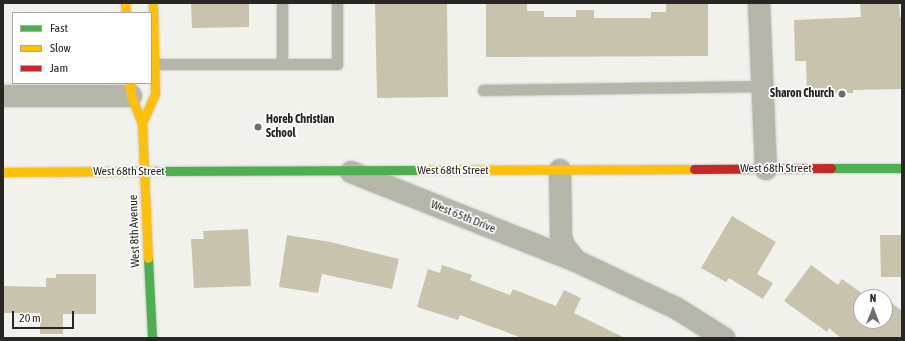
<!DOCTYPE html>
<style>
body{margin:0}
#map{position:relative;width:905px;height:341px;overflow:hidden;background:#f2f2ed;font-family:"Asap Condensed",sans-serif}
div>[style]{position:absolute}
.building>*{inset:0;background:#c8c3ad}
.roads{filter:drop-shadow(0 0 1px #cdccc9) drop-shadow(0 0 1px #cdccc9)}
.lane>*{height:11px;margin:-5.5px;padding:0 5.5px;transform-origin:5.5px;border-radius:5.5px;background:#b6b5aa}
.street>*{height:22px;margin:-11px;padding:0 11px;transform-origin:11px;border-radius:11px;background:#b6b5aa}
.fast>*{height:9px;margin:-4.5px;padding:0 4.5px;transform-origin:4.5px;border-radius:4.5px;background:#4caf50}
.slow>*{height:9px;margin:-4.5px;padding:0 4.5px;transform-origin:4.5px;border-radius:4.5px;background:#ffc107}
.jam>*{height:9px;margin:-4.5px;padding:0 4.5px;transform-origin:4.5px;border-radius:4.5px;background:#c62828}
.dots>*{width:11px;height:11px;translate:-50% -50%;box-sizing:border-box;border:2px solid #fff;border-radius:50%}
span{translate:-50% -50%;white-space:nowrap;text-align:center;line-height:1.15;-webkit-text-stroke:3.5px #fff;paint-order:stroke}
.poi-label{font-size:12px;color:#272623;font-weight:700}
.right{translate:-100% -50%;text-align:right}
.left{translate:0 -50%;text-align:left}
.street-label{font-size:12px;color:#272623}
.frame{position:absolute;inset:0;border:4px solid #272623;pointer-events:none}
.legend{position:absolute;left:12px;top:12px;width:140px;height:72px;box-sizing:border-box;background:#fff;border:1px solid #a9a8a7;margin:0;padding:5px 7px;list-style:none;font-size:12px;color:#272623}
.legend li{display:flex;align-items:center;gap:8px;height:20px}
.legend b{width:20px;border:1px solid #a9a8a7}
.north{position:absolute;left:853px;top:289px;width:40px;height:40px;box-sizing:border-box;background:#fff;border:1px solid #a9a8a7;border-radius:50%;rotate:0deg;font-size:11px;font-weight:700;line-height:16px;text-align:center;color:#272623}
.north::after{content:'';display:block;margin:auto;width:14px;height:18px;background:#6e6d6a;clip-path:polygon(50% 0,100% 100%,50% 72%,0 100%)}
.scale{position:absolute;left:12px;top:311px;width:62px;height:18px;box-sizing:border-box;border:2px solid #272623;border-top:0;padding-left:5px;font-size:12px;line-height:14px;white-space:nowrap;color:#272623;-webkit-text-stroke:3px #fff;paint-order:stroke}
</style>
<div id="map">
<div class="building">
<i style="clip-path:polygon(191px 3px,249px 3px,249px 27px,192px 28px)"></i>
<i style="clip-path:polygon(375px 3px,447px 3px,448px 97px,377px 98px)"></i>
<i style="clip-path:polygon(486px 3px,527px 3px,527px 11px,544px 11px,544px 17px,576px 17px,576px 10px,594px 10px,594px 18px,651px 18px,651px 12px,666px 12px,666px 3px,708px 3px,708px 56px,486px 57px)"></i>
<i style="clip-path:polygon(860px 3px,899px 3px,900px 17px,902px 17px,902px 89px,853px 90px,853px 93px,821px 94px,821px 92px,807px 92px,806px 61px,795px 61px,794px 20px,861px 17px)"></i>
<i style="clip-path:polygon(732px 216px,776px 242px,757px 274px,773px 283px,763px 299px,729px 278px,726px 282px,701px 268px)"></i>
<i style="clip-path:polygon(248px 229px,251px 286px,194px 288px,191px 239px,204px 239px,203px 231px)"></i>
<i style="clip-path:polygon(287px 235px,330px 242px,399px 259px,392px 289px,322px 274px,318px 293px,279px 287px)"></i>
<i style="clip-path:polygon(880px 235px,902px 235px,902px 277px,881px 277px)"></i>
<i style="clip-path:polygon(442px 265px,472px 275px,470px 280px,510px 295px,513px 289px,556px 306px,564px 290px,581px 298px,574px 313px,625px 338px,522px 338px,460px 315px,458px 320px,417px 307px,428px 269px,440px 273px)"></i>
<i style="clip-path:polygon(811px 265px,838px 285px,842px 279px,867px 297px,861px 297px,861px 321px,885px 321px,885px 298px,902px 311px,902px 338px,841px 338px,829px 328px,827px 332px,784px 301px)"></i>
<i style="clip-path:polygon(56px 274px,96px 274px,96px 314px,63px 314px,63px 334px,40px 334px,40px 313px,3px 313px,3px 286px,46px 287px,46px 278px,56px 278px)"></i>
</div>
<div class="roads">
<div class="lane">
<i style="left:282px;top:63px;width:60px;rotate:-90deg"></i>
<i style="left:156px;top:64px;width:181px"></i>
<i style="left:337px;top:64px;width:61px;rotate:-90deg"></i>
<i style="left:483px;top:90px;width:279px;rotate:-0.8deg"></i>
</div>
<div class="street">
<i style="left:759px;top:3px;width:166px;rotate:87.6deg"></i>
<i style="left:3px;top:96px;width:128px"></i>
<i style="left:560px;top:170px;width:66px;rotate:89.1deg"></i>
<i style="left:561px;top:236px;width:10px;rotate:73deg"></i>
<i style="left:564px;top:246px;width:19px;rotate:51deg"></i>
<i style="left:351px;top:172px;width:242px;rotate:21.6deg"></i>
<i style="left:576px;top:261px;width:110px;rotate:25.2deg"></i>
<i style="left:676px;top:308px;width:57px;rotate:32deg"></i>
</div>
<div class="fast">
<i style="left:831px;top:168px;width:71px"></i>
<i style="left:154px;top:171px;width:266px;rotate:-0.2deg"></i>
<i style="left:148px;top:258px;width:80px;rotate:87.1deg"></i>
</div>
<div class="slow">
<i style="left:125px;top:3px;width:10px;rotate:84deg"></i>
<i style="left:130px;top:83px;width:13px;rotate:86deg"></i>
<i style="left:131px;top:96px;width:29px;rotate:68deg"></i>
<i style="left:142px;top:123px;width:135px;rotate:87.5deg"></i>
<i style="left:142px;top:123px;width:32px;rotate:-66deg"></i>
<i style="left:155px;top:94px;width:91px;rotate:-91.3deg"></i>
<i style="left:420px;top:170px;width:274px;rotate:-0.2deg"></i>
<i style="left:3px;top:172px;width:151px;rotate:-0.4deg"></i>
</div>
<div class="jam">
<i style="left:694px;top:169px;width:137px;rotate:-0.4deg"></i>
</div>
</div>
<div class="dots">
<i style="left:842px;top:94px;background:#6e6d6a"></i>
<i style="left:258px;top:127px;background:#6e6d6a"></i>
</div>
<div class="poi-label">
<span class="right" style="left:834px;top:94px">Sharon Church</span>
<span class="left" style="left:266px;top:127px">Horeb Christian<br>School</span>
</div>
<div class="street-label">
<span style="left:776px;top:169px">West 68th Street</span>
<span style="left:453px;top:171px">West 68th Street</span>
<span style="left:129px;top:172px">West 68th Street</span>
<span style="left:463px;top:217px;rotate:22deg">West 65th Drive</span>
<span style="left:135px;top:231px;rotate:-92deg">West 8th Avenue</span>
</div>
<div class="frame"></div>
<ul class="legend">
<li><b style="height:5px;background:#4caf50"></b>Fast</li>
<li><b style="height:5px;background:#ffc107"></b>Slow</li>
<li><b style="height:5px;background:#c62828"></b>Jam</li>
</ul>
<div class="north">N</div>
<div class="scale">20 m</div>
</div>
